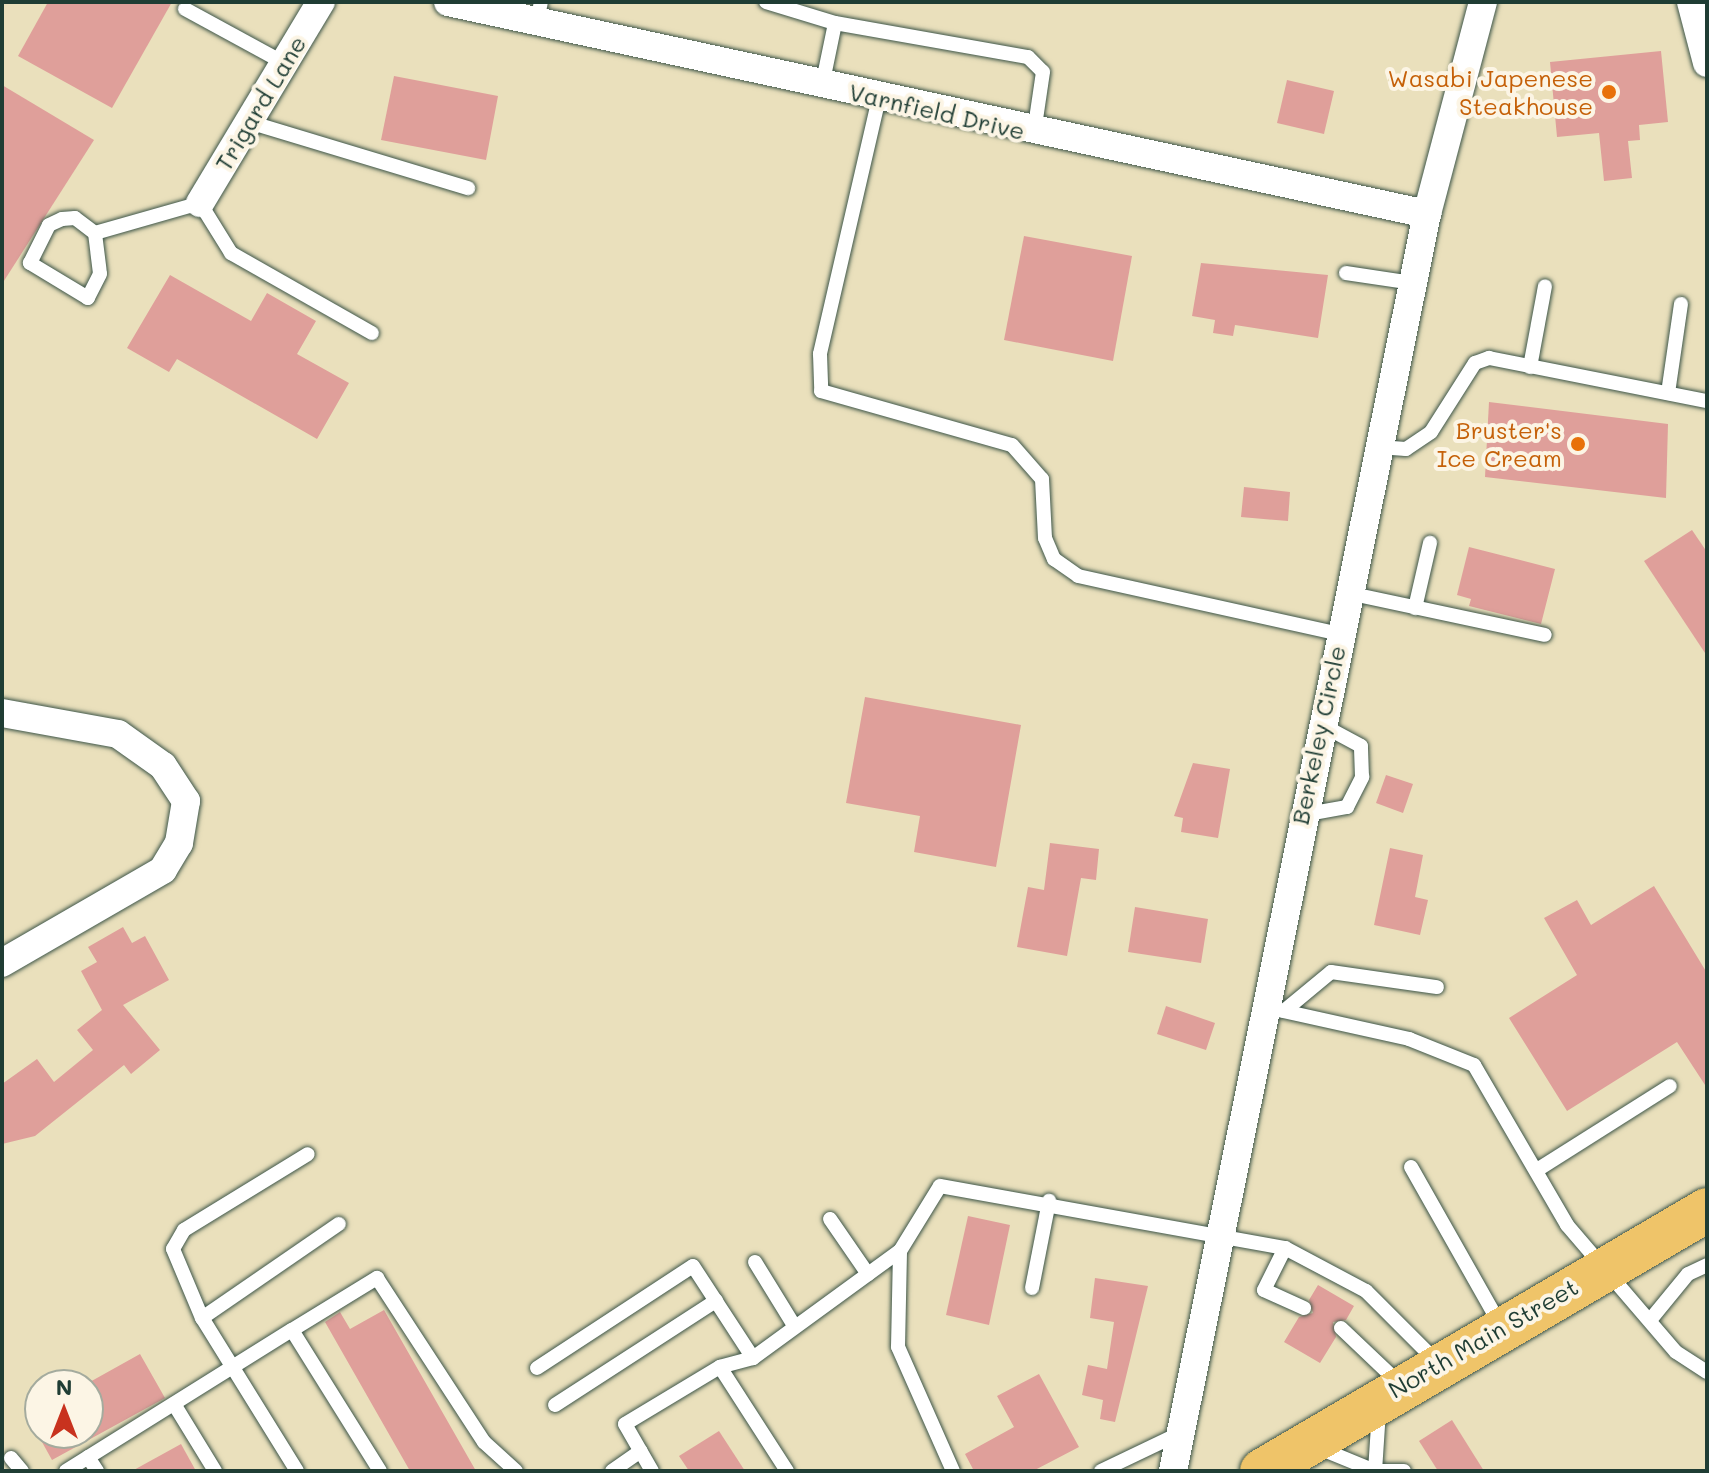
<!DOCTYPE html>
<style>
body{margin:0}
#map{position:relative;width:1709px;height:1473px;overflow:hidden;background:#eae0bc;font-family:Mali,sans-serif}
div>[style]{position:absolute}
.building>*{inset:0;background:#df9f9a}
.roads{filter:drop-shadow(0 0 2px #3d5548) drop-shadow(0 0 2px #3d5548)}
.lane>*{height:14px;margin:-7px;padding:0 7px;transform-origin:7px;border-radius:7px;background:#fff}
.street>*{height:28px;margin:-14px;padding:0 14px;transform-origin:14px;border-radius:14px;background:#fff}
.primary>*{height:44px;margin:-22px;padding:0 22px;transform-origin:22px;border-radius:22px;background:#efc469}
.dots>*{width:22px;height:22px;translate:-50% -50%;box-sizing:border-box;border:4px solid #fcf5e5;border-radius:50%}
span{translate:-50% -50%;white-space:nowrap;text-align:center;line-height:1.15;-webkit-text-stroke:8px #fcf5e5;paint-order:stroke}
.food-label{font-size:24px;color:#c56008}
.right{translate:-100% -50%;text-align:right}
.street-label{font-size:24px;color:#1f3d34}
.frame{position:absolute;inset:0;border:4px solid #1f3d34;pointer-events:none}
.north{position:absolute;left:24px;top:1369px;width:80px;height:80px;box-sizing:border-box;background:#fcf5e5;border:2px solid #a4ab9e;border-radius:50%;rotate:0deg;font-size:22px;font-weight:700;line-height:32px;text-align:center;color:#1f3d34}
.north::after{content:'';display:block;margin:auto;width:28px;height:36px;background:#c8321e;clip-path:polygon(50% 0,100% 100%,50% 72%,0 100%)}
</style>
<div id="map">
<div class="building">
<i style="clip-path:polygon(48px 2px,172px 2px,112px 108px,18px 56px)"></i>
<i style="clip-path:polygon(1661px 51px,1668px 122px,1639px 125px,1640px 140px,1628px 141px,1632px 178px,1604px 181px,1599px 133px,1557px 137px,1550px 62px)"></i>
<i style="clip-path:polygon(394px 76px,498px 96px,486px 160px,381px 140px)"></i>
<i style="clip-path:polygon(1287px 80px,1334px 91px,1324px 134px,1277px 123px)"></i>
<i style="clip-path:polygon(2px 85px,94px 140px,2px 284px)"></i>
<i style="clip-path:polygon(1024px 236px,1132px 256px,1113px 361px,1004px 340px)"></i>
<i style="clip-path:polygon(1201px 263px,1328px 275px,1318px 338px,1235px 325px,1233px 336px,1213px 333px,1215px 320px,1192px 316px)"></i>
<i style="clip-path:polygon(170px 275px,251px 321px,267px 293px,316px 321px,297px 354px,349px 383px,317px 439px,177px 359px,169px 372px,127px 348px)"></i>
<i style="clip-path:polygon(1489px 402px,1668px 424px,1666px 498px,1485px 477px)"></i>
<i style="clip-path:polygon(1244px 487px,1290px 492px,1288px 521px,1241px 517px)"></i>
<i style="clip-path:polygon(1692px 530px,1707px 552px,1707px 656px,1644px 561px)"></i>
<i style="clip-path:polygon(1469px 547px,1555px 569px,1541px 624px,1469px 606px,1471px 599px,1457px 595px)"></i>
<i style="clip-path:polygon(865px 697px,1021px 725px,996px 867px,914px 852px,920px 816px,846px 803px)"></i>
<i style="clip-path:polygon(1193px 763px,1230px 769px,1218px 838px,1181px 832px,1183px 818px,1174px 816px)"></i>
<i style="clip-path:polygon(1386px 775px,1413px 784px,1403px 813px,1376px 803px)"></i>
<i style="clip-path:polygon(1050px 843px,1099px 849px,1096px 880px,1081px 878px,1067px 956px,1017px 947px,1028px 887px,1044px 890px)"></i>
<i style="clip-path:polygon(1390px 848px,1423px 855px,1415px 897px,1428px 900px,1420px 935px,1374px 925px)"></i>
<i style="clip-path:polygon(1654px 886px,1707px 973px,1707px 1088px,1677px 1042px,1567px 1111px,1509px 1018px,1577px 975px,1544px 918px,1577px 900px,1591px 925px)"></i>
<i style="clip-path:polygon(1135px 907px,1208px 919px,1201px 963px,1128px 952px)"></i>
<i style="clip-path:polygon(123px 927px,132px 943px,145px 936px,169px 980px,123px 1005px,160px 1050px,131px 1074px,124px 1065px,35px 1136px,2px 1144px,2px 1084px,37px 1059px,54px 1082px,93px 1050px,77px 1030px,102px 1010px,81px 971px,97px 962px,88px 947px)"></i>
<i style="clip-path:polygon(1166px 1006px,1215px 1023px,1206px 1050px,1157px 1034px)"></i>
<i style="clip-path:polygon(968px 1216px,1010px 1225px,989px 1325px,946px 1315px)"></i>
<i style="clip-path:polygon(1095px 1278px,1148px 1286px,1115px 1422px,1100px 1419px,1103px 1400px,1082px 1395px,1088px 1365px,1107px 1369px,1114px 1322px,1090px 1318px)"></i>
<i style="clip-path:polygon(1318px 1285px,1354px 1306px,1346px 1320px,1333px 1322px,1336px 1337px,1320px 1363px,1284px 1342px,1299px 1317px,1313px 1313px,1309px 1300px)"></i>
<i style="clip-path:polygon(384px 1310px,476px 1471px,410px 1471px,325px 1322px,340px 1312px,350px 1329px)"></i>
<i style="clip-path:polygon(140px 1354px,165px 1398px,52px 1460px,37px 1433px,88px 1433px,88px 1383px)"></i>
<i style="clip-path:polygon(1039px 1374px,1079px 1447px,1033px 1471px,974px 1471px,965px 1454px,1014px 1427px,997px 1396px)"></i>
<i style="clip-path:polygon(1452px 1420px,1484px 1471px,1438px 1471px,1419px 1441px)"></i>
<i style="clip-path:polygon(719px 1431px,745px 1471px,689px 1471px,679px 1456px)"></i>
<i style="clip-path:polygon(181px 1444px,196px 1471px,132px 1471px)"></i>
</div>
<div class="roads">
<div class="lane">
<i style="left:766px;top:2px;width:72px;rotate:16.9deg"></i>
<i style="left:835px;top:23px;width:196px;rotate:10deg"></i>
<i style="left:1028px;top:57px;width:21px;rotate:45deg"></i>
<i style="left:1043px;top:72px;width:62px;rotate:98.4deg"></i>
<i style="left:185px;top:9px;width:113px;rotate:28.6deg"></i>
<i style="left:537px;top:22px;width:20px;rotate:-79deg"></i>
<i style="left:822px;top:86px;width:64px;rotate:-78.3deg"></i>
<i style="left:879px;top:98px;width:263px;rotate:103deg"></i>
<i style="left:820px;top:354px;width:37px;rotate:88deg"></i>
<i style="left:821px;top:391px;width:198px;rotate:15.8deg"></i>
<i style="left:1012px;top:445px;width:45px;rotate:48.6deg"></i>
<i style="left:1042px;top:479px;width:59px;rotate:87.1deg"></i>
<i style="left:1045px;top:538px;width:23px;rotate:67deg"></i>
<i style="left:1054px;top:559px;width:29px;rotate:35deg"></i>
<i style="left:1078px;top:576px;width:267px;rotate:12.5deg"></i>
<i style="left:249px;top:122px;width:229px;rotate:16.8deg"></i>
<i style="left:95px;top:233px;width:41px;rotate:83deg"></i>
<i style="left:100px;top:274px;width:27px;rotate:117deg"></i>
<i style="left:88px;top:298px;width:68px;rotate:-148.9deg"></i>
<i style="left:30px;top:263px;width:42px;rotate:-63.4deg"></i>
<i style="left:49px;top:225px;width:14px;rotate:-25deg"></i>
<i style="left:62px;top:219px;width:13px;rotate:-4deg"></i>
<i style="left:75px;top:218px;width:25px;rotate:37deg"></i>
<i style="left:95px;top:233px;width:109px;rotate:-15.9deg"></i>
<i style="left:200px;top:203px;width:59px;rotate:58.2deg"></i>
<i style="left:231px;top:253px;width:162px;rotate:29.6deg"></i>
<i style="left:1346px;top:273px;width:68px;rotate:8.5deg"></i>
<i style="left:1530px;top:367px;width:82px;rotate:-79.5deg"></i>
<i style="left:1668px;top:393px;width:90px;rotate:-81.7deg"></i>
<i style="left:1378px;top:447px;width:28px;rotate:4deg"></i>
<i style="left:1406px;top:449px;width:30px;rotate:-34deg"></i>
<i style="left:1431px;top:432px;width:82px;rotate:-57.5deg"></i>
<i style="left:1475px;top:363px;width:15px;rotate:-20deg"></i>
<i style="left:1489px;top:358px;width:222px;rotate:11.2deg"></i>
<i style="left:1348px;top:593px;width:201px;rotate:12deg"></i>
<i style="left:1415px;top:608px;width:67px;rotate:-77deg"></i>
<i style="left:1302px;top:815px;width:46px;rotate:-10.1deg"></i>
<i style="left:1347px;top:807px;width:34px;rotate:-63deg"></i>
<i style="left:1362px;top:777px;width:31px;rotate:-92deg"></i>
<i style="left:1361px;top:746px;width:47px;rotate:-151.8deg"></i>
<i style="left:1265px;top:1007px;width:148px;rotate:12.5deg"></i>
<i style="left:1409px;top:1039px;width:70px;rotate:21.8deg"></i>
<i style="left:1474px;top:1065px;width:185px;rotate:59.8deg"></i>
<i style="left:1567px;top:1225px;width:167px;rotate:49.4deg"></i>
<i style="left:1676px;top:1352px;width:37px;rotate:33deg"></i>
<i style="left:1284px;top:1011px;width:61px;rotate:-39.7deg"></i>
<i style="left:1331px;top:972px;width:107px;rotate:8.1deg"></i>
<i style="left:1411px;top:1167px;width:183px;rotate:60.5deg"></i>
<i style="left:1537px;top:1170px;width:157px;rotate:-32.3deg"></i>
<i style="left:830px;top:1219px;width:67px;rotate:55.4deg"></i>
<i style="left:1285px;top:1248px;width:47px;rotate:116.6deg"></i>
<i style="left:1264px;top:1290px;width:44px;rotate:24.2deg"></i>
<i style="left:755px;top:1262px;width:76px;rotate:58.4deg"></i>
<i style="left:1032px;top:1288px;width:89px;rotate:-78.9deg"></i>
<i style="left:202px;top:1318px;width:166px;rotate:-34.5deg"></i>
<i style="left:1651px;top:1319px;width:58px;rotate:-50.6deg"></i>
<i style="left:1688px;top:1274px;width:21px;rotate:-25deg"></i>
<i style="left:1341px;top:1328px;width:80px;rotate:43.5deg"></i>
<i style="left:753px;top:1358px;width:182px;rotate:-36.1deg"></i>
<i style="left:537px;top:1368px;width:186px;rotate:-33.2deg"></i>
<i style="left:693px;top:1266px;width:110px;rotate:56.9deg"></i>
<i style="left:753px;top:1358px;width:34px;rotate:165deg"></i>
<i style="left:174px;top:1404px;width:79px;rotate:58.5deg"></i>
<i style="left:555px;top:1405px;width:192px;rotate:-32.9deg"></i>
<i style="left:1319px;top:1448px;width:61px;rotate:22.3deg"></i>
<i style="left:1375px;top:1471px;width:29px"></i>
<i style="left:88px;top:1457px;width:17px;rotate:57deg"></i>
<i style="left:11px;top:1458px;width:17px;rotate:50deg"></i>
<i style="left:66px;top:1471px;width:266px;rotate:-32deg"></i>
<i style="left:297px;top:1471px;width:180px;rotate:-121.8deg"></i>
<i style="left:202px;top:1318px;width:75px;rotate:-112.8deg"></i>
<i style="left:173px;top:1249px;width:22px;rotate:-60deg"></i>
<i style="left:184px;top:1230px;width:145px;rotate:-31.5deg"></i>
<i style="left:380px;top:1471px;width:166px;rotate:-122deg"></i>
<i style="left:292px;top:1330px;width:100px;rotate:-31.5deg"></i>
<i style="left:377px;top:1278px;width:196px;rotate:56.9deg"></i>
<i style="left:484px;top:1442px;width:43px;rotate:42.2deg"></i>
<i style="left:612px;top:1471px;width:35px;rotate:-35deg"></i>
<i style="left:652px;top:1471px;width:54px;rotate:-119.9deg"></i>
<i style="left:625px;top:1424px;width:111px;rotate:-31deg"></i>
<i style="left:720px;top:1367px;width:124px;rotate:57.2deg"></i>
<i style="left:953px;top:1471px;width:136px;rotate:-113.9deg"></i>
<i style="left:898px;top:1347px;width:96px;rotate:-88.8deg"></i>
<i style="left:900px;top:1251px;width:76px;rotate:-58.4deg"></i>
<i style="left:940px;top:1186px;width:351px;rotate:10.2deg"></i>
<i style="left:1285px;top:1248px;width:92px;rotate:28deg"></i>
<i style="left:1366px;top:1291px;width:100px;rotate:45deg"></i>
<i style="left:1101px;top:1471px;width:81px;rotate:-25.6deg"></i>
<i style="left:1375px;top:1471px;width:60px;rotate:-86.2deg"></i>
</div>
<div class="street">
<i style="left:448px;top:2px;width:1002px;rotate:12.22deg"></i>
<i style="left:1691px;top:2px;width:63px;rotate:75.3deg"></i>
<i style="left:200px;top:203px;width:235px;rotate:-59deg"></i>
<i style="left:2px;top:713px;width:118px;rotate:10.3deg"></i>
<i style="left:118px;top:734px;width:55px;rotate:35.4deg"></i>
<i style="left:163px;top:766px;width:42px;rotate:56.7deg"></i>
<i style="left:186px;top:801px;width:43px;rotate:99.5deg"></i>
<i style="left:179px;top:843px;width:31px;rotate:121deg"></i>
<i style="left:163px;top:870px;width:186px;rotate:150deg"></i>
<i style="left:1173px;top:1471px;width:1282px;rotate:-78.58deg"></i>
<i style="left:1427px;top:214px;width:219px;rotate:-75.2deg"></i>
</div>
<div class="primary">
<i style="left:1262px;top:1471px;width:516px;rotate:-30.39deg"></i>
</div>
</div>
<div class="dots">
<i style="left:1609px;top:92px;background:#e8710a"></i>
<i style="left:1578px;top:444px;background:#e8710a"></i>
</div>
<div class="food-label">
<span class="right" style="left:1593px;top:92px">Wasabi Japenese<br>Steakhouse</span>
<span class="right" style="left:1562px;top:444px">Bruster's<br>Ice Cream</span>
</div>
<div class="street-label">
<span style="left:260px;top:103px;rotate:-59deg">Trigard Lane</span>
<span style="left:937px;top:111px;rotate:13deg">Varnfield Drive</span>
<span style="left:1318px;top:735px;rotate:-78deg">Berkeley Circle</span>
<span style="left:1483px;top:1338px;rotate:-30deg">North Main Street</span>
</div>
<div class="frame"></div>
<div class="north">N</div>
</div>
